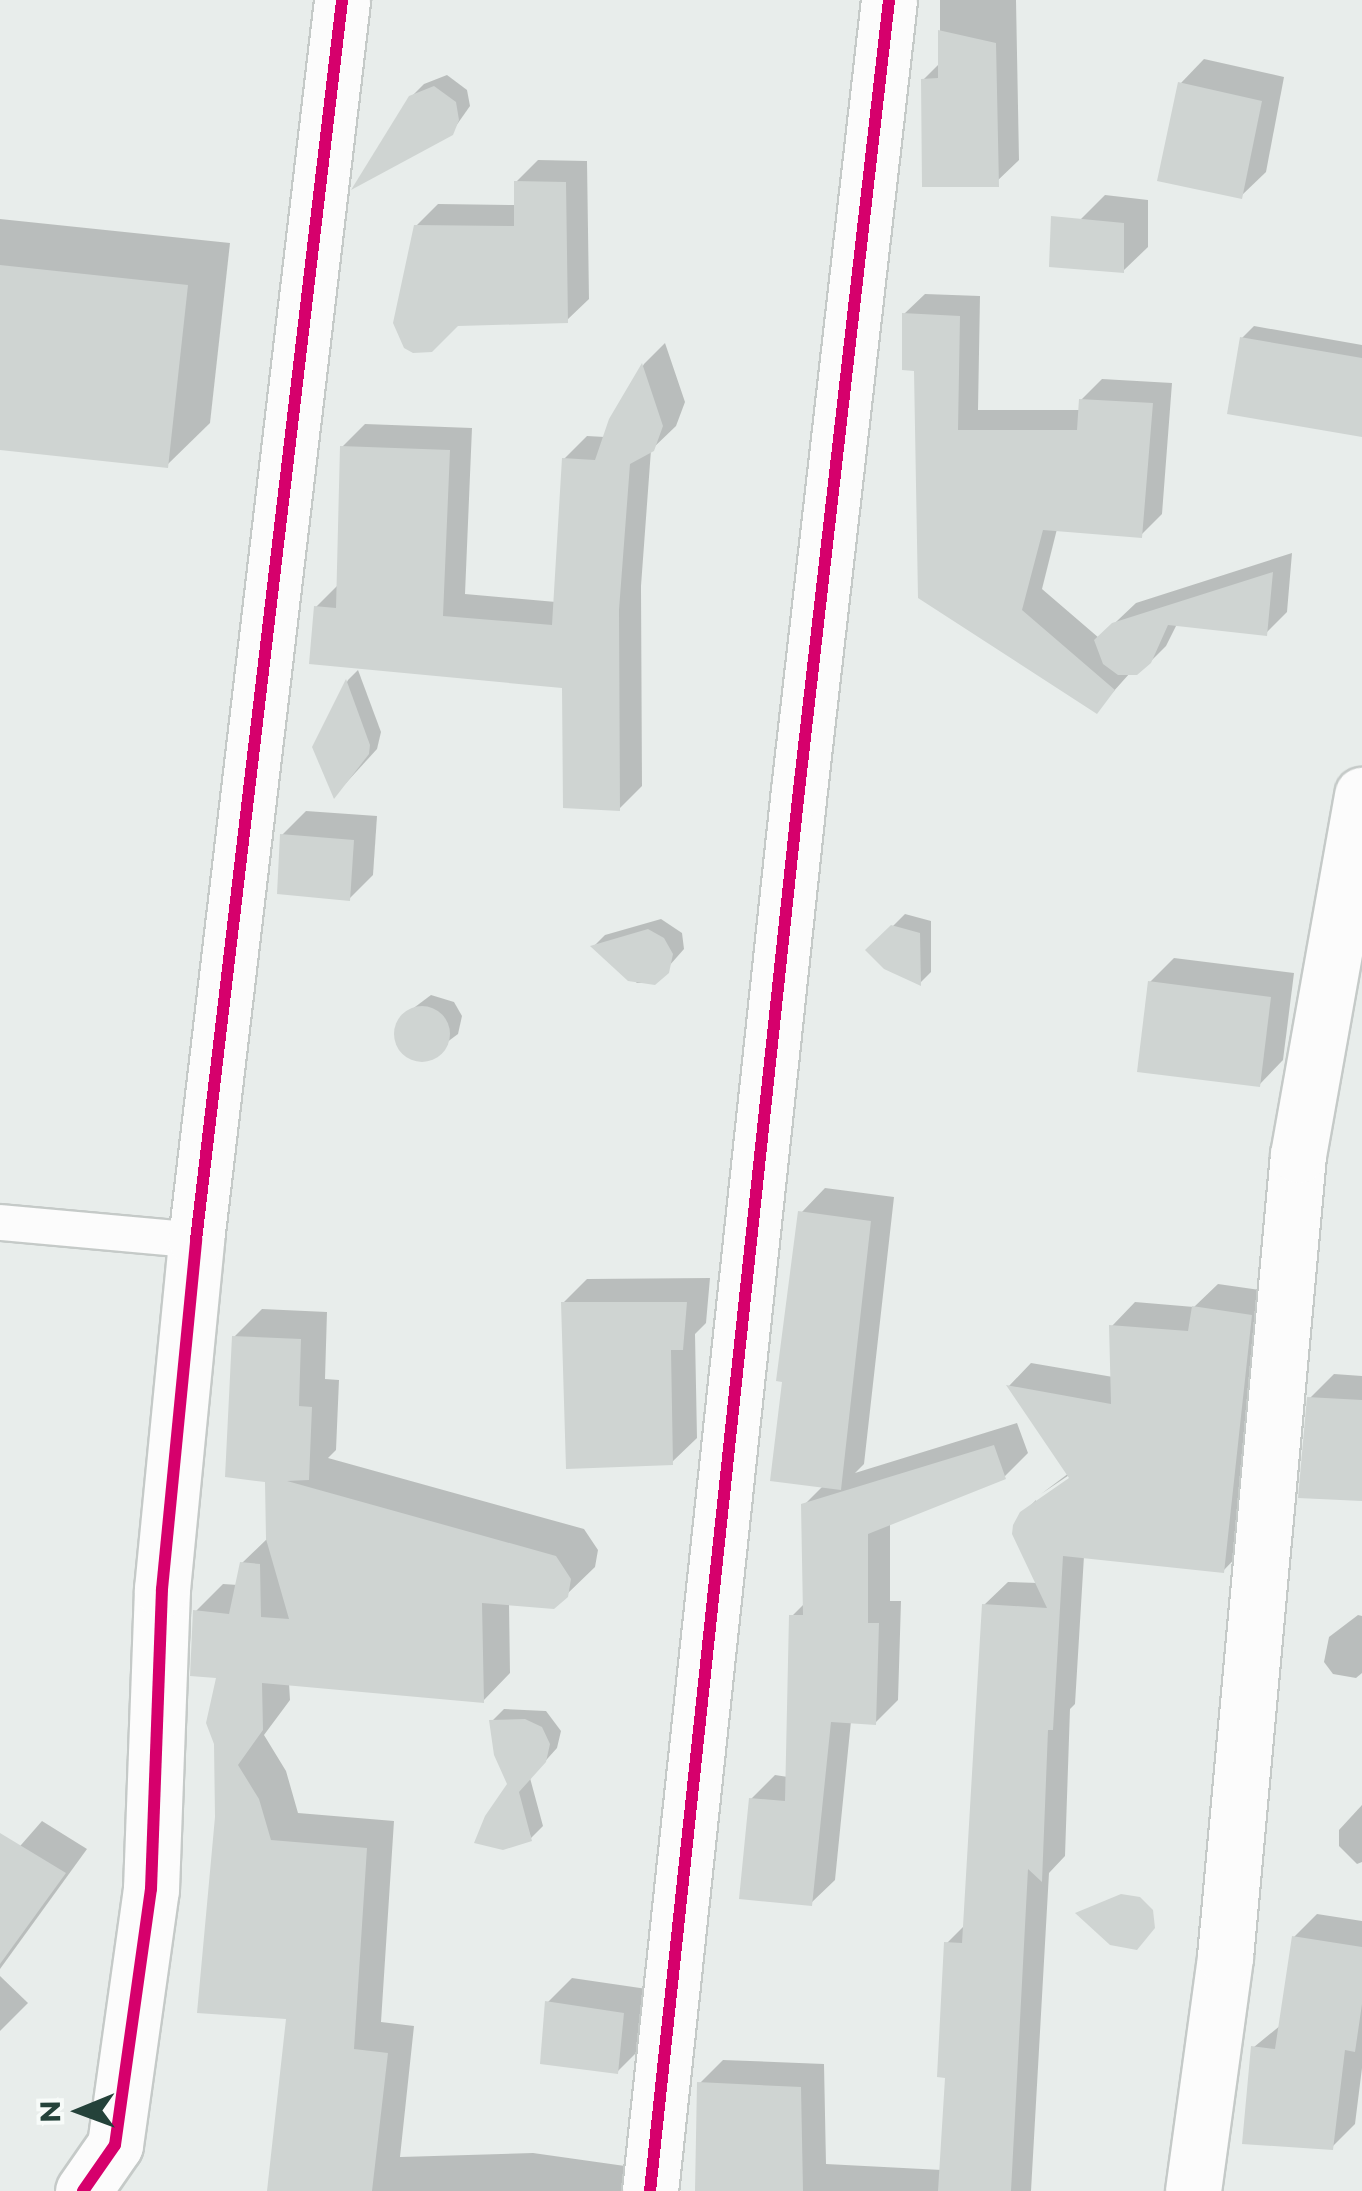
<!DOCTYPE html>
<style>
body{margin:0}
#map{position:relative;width:1362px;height:2191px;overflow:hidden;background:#e8edeb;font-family:Montserrat,sans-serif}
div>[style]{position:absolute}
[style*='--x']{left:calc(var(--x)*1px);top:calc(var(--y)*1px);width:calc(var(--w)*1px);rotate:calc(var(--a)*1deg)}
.shadow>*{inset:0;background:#0003}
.building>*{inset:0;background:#cfd4d2}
.round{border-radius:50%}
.roads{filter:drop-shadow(2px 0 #c5cac8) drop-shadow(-2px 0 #c5cac8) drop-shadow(0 2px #c5cac8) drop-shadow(0 -2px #c5cac8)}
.lane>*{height:35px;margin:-17.5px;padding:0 17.5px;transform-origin:17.5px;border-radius:17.5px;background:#fcfcfc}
.street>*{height:55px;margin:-27.5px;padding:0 27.5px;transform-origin:27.5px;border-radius:27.5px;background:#fcfcfc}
.cycleway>*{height:12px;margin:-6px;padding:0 6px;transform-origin:6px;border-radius:6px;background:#d6006c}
span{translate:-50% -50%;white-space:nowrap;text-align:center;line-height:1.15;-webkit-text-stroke:10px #f7fbf9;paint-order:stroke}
.north{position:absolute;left:30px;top:2061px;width:100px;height:100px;-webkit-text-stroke:8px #f7fbf9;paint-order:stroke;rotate:269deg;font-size:28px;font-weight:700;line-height:40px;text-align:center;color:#24423a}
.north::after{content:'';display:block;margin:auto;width:35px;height:45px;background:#24423a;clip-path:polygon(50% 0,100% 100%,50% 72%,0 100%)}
</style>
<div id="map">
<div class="shadow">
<div style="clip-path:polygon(940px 0,1016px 0,1019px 160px,994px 184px,923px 80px,940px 63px)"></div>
<div style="clip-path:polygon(1204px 59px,1284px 77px,1266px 172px,1241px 196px,1180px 84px)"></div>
<div style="clip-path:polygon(447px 75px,467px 90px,470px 106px,451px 133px,411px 97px,424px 84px)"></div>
<div style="clip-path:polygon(538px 160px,587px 161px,589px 299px,567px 320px,416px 226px,438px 204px,517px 205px,516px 182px)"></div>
<div style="clip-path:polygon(1105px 195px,1148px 200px,1148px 247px,1123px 271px,1081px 219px)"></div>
<div style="clip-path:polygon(0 219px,230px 243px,210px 423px,167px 465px,0 448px)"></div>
<div style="clip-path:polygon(925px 294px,980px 296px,978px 410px,1081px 410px,1081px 400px,1102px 379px,1172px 383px,1162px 514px,1141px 535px,1057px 529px,1042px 589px,1099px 638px,1136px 603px,1292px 553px,1287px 612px,1266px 633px,1177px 624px,1166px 646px,1144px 668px,1130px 673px,1096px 711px,920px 597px,916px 369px,904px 314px)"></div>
<div style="clip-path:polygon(1254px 326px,1362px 345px,1362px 434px,1242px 338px)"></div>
<div style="clip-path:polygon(665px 343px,685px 402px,676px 426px,651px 450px,641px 586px,642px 786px,619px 809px,565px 686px,316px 607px,339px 584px,342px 447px,365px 424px,472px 428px,465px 594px,556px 602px,564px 459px,587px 436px,605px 437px,644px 364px)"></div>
<div style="clip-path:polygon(358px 670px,381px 732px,377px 749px,346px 783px,315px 747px,348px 680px)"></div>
<div style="clip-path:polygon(306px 811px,377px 816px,373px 875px,349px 899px,282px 835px)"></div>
<div style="clip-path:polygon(905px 914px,931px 921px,931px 972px,920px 983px,869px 950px)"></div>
<div style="clip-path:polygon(661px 919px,682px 933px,684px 949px,654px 983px,637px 983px,594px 946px,605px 935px)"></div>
<div style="clip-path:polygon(1174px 958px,1294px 973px,1283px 1060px,1259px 1085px,1150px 982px)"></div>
<div style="clip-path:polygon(431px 995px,454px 1002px,462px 1016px,458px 1034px,423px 1060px,407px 1055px,396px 1032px,403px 1016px)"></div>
<div style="clip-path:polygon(825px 1188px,894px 1197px,864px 1464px,855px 1473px,1017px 1423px,1028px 1453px,1004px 1477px,890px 1522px,890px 1601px,901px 1601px,898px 1700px,875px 1723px,851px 1721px,835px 1880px,811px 1903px,751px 1799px,775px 1775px,788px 1777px,792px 1616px,806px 1602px,804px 1505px,823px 1486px,801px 1213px)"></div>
<div style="clip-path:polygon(710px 1278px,706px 1323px,695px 1334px,697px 1438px,672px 1462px,563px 1303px,587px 1279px)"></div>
<div style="clip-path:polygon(1218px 1284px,1274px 1292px,1246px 1547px,1223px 1571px,1084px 1556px,1075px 1704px,1070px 1709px,1065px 1856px,1049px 1873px,1031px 2191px,715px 2191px,700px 2083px,723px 2060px,824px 2064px,826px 2164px,942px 2170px,948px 2076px,947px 1943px,966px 1924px,984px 1605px,1008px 1582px,1038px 1583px,1022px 1514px,1036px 1500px,1036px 1504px,1081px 1473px,1078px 1469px,1041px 1494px,1069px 1473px,1009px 1386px,1031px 1363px,1113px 1377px,1112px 1326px,1135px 1302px,1194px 1307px)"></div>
<div style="clip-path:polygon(262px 1309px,327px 1312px,325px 1379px,339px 1380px,336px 1450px,328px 1458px,584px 1529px,598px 1550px,595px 1567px,566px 1595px,509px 1603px,510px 1673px,483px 1701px,289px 1683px,290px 1700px,264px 1735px,286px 1771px,298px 1813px,394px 1821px,381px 2022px,414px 2026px,400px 2157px,533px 2153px,632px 2167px,628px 2191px,269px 2191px,289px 2017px,218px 1817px,219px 1676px,196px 1611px,223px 1584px,238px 1585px,242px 1563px,268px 1538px,268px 1480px,234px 1337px)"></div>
<div style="clip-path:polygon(1334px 1374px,1362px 1376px,1362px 1499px,1310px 1398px)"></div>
<div style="clip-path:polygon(1358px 1615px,1362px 1616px,1362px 1673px,1356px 1678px,1333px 1674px,1324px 1662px,1329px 1637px)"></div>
<div style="clip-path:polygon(504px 1709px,546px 1711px,561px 1731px,557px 1748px,530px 1778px,543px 1826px,531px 1838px,492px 1721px)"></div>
<div style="clip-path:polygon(1362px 1805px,1362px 1862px,1357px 1864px,1339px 1846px,1339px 1830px)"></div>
<div style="clip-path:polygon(42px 1821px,87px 1849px,0 1969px,0 1869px)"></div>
<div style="clip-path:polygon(1317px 1914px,1362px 1921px,1362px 2068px,1355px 2124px,1332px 2147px,1254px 2047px,1281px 2025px,1294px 1937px)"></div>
<div style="clip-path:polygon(0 1976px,28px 2003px,0 2031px)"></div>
<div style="clip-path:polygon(572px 1978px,647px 1989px,642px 2047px,618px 2071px,548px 2002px)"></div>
</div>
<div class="building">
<div style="clip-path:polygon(938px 30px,996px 43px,999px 187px,922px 187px,921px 79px,938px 78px)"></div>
<div style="clip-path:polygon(1178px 82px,1262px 101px,1242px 199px,1157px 181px)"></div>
<div style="clip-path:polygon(434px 86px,456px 102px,459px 120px,453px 135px,351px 190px,409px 96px)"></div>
<div style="clip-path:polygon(514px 181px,566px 182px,568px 323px,458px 326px,432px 352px,413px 353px,404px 348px,393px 323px,414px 225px,514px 226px)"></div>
<div style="clip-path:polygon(1051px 216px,1124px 223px,1124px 273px,1049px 267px)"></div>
<div style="clip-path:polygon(0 265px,188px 285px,168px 468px,0 450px)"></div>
<div style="clip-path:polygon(902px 313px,960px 316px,958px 430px,1077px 430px,1079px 399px,1153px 403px,1142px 538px,1043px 530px,1022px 610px,1115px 690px,1097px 714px,918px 598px,914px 371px,902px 370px)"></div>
<div style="clip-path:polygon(1240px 337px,1362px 358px,1362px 437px,1227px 414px)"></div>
<div style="clip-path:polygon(642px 363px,663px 426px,654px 451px,630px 464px,619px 610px,620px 811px,563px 808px,562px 688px,309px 664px,314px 606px,336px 608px,340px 446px,450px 450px,443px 616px,552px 625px,562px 458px,595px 460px,609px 419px)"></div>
<div style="clip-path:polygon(1273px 572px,1267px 636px,1168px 625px,1151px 663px,1137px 675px,1118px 675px,1103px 664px,1094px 640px,1112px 623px)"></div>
<div style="clip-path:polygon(346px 679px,370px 745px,369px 754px,334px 799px,312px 747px)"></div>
<div style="clip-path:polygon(280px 834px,354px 840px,350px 901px,277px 894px)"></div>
<div style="clip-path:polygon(891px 925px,920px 933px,921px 986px,884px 969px,865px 950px)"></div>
<div style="clip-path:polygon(648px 929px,664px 938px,673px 954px,669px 973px,655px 985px,628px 981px,590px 946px)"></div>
<div style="clip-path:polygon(1148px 981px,1271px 997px,1260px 1087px,1137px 1072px)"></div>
<div class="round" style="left:394px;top:1006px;width:56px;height:56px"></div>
<div style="clip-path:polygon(798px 1211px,871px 1221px,841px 1490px,770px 1481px,782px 1382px,776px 1381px)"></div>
<div style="clip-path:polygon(561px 1302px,687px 1302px,683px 1350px,671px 1350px,673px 1465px,566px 1469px)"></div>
<div style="clip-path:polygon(1192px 1306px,1252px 1315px,1224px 1573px,1063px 1556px,1053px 1730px,1048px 1730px,1042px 1882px,1028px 1869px,1011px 2191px,938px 2191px,945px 2078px,937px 2077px,944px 1942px,962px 1943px,982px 1604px,1047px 1608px,1012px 1534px,1013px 1525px,1020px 1512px,1069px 1478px,1006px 1385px,1111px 1404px,1109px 1325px,1188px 1331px)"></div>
<div style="clip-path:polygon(232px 1336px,301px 1339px,299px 1406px,312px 1407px,309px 1480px,287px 1481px,556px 1556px,571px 1579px,568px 1597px,554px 1609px,482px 1603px,484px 1703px,262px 1683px,263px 1730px,238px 1765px,259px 1799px,271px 1840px,367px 1848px,354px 2049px,388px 2053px,372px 2191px,267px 2191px,286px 2019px,197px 2013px,215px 1817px,214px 1744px,206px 1723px,216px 1678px,190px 1676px,193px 1610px,229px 1614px,240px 1562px,260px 1564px,261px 1617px,289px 1619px,266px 1539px,265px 1482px,225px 1477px)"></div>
<div style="clip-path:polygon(1307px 1397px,1362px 1400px,1362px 1501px,1298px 1498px)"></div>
<div style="clip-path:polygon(994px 1445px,1006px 1479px,868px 1534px,868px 1623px,879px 1623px,876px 1725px,831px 1722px,812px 1906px,739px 1899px,749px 1798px,785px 1801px,789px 1615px,803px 1615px,801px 1504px)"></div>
<div style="clip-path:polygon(525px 1719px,542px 1727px,550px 1744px,546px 1762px,519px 1792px,532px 1841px,503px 1850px,474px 1843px,485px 1816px,507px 1784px,494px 1755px,489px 1720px)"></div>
<div style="clip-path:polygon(0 1833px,66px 1873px,0 1964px)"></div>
<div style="clip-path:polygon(1121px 1894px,1140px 1897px,1153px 1910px,1155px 1928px,1137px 1950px,1110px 1945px,1075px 1913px)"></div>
<div style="clip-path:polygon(1292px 1936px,1362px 1947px,1362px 2004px,1355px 2052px,1345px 2050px,1333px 2150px,1242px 2144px,1251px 2046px,1275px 2049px)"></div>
<div style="clip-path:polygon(545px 2001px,624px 2013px,618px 2074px,540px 2064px)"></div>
<div style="clip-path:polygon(697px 2082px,801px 2087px,803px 2191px,695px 2191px)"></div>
</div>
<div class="roads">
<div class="lane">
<div style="--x:0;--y:1222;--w:197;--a:5.2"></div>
</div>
<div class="street">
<div style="--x:83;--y:2191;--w:56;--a:-55.2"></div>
<div style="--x:115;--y:2145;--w:259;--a:-82"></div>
<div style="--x:151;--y:1889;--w:300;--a:-87.9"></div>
<div style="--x:162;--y:1589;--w:351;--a:-84.4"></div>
<div style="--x:196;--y:1240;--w:1249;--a:-83.28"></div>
<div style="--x:650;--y:2191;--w:1409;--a:-83.93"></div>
<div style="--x:799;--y:790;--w:795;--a:-83.5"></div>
<div style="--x:1193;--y:2191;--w:236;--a:-82.2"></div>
<div style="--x:1225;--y:1957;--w:805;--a:-84.8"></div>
<div style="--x:1298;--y:1155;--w:366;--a:-79.9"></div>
</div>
</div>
<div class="cycleway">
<div style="--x:83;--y:2191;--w:56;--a:-55.2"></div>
<div style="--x:115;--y:2145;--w:259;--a:-82"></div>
<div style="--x:151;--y:1889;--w:300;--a:-87.9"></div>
<div style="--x:162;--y:1589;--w:351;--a:-84.4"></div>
<div style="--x:196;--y:1240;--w:1249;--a:-83.28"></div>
<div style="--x:650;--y:2191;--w:1409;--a:-83.93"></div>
<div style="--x:799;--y:790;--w:795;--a:-83.5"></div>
</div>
<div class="north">N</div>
</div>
